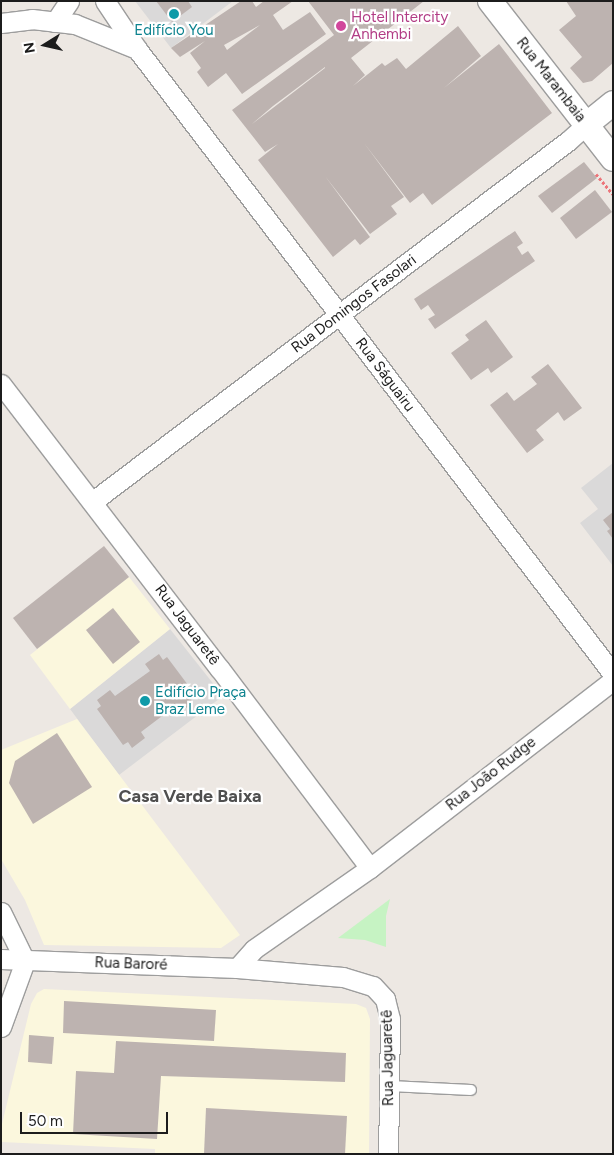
<!DOCTYPE html>
<meta charset="utf-8">
<style>
body{margin:0}
#map{position:relative;width:614px;height:1155px;overflow:hidden;background:#ede8e3;font-family:Figtree,sans-serif}
div>[style]{position:absolute}
[style*='--x']{left:calc(var(--x)*1px);top:calc(var(--y)*1px);width:calc(var(--w)*1px);rotate:calc(var(--a)*1deg)}
.residential>*{inset:0;background:#dad9d9}
.education>*{inset:0;background:#fbf7dd}
.park>*{inset:0;background:#c6f3c3}
.building>*{inset:0;background:#bdb3b0}
.path>*{height:3px;margin-top:-1.5px;transform-origin:0;background:repeating-linear-gradient(90deg,#ec757a 0 2.5px,transparent 0 5px)}
.roads{filter:drop-shadow(1px 0 #9d9d9d) drop-shadow(-1px 0 #9d9d9d) drop-shadow(0 1px #9d9d9d) drop-shadow(0 -1px #9d9d9d)}
.service>*{height:10px;margin:-5px;padding:0 5px;transform-origin:5px;border-radius:5px;background:#fff}
.minor>*{height:19px;margin:-9.5px;padding:0 9.5px;transform-origin:9.5px;border-radius:9.5px;background:#fff}
.tertiary>*{height:24px;margin:-12px;padding:0 12px;transform-origin:12px;border-radius:12px;background:#fff}
.dots>*{width:14px;height:14px;translate:-50% -50%;box-sizing:border-box;border:2px solid #fff;border-radius:50%}
span{translate:-50% -50%;white-space:nowrap;text-align:center;line-height:1.15;-webkit-text-stroke:4.5px #fff;paint-order:stroke}
.hotel-label{font-size:15px;color:#b23c85}
.left{translate:0 -50%;text-align:left}
.culture-label{font-size:15px;color:#0d838f}
.street-label{font-size:15px;color:#1c1c1c}
.quarter-label{font-size:18px;color:#4f4f4f;font-weight:700}
.frame{position:absolute;inset:0;border:2px solid #1c1c1c;pointer-events:none}
.north{position:absolute;left:20px;top:20px;width:50px;height:50px;-webkit-text-stroke:4px #fff;paint-order:stroke;rotate:260deg;font-size:14px;font-weight:700;line-height:20px;text-align:center;color:#1c1c1c}
.north::after{content:'';display:block;margin:auto;width:18px;height:22px;background:#1c1c1c;clip-path:polygon(50% 0,100% 100%,50% 72%,0 100%)}
.scale{position:absolute;left:20px;top:1112px;width:148px;height:22px;box-sizing:border-box;border:2px solid #1c1c1c;border-top:0;padding-left:6px;font-size:15px;line-height:18px;white-space:nowrap;color:#1c1c1c;-webkit-text-stroke:4px #fff;paint-order:stroke}
</style>
<div id="map">
<div class="residential">
<div style="clip-path:polygon(135px 1px,233px 1px,171px 48px)"></div>
<div style="clip-path:polygon(613px 463px,613px 566px,580px 523px,598px 509px,581px 488px)"></div>
<div style="clip-path:polygon(170px 629px,223px 696px,119px 775px,70px 709px)"></div>
</div>
<div class="education">
<div style="clip-path:polygon(129px 577px,170px 629px,70px 709px,30px 655px)"></div>
<div style="clip-path:polygon(77px 719px,240px 935px,221px 948px,44px 945px,25px 900px,1px 859px,1px 750px)"></div>
<div style="clip-path:polygon(44px 989px,356px 1004px,366px 1008px,370px 1019px,369px 1154px,155px 1154px,155px 1149px,1px 1142px,1px 1128px,31px 1004px,37px 993px)"></div>
</div>
<div class="park">
<div style="clip-path:polygon(390px 899px,386px 916px,386px 947px,365px 940px,338px 938px)"></div>
</div>
<div class="building">
<div style="clip-path:polygon(156px 1px,188px 1px,192px 7px,172px 22px)"></div>
<div style="clip-path:polygon(evenodd,241px 1px,252px 1px,256px 7px,264px 1px,293px 1px,273px 15px,283px 30px,310px 12px,326px 34px,242px 94px,226px 73px,208px 87px,197px 72px,201px 68px,190px 53px,205px 41px,180px 57px,171px 48px,241px 1px,260px 25px,227px 50px,224px 45px,260px 25px)"></div>
<div style="clip-path:polygon(evenodd,308px 1px,424px 1px,351px 58px,365px 75px,353px 86px,382px 63px,385px 66px,397px 58px,406px 69px,458px 26px,481px 56px,444px 88px,499px 44px,552px 113px,432px 205px,423px 193px,410px 203px,364px 143px,404px 197px,391px 206px,397px 214px,370px 234px,325px 176px,370px 237px,360px 245px,355px 239px,333px 257px,258px 160px,278px 144px,265px 152px,232px 110px,334px 35px,308px 1px,325px 67px,325px 68px,252px 124px,273px 106px,325px 67px)"></div>
<div style="clip-path:polygon(566px 1px,613px 1px,613px 63px,592px 81px,583px 83px,570px 68px,582px 57px,559px 30px,576px 16px)"></div>
<div style="clip-path:polygon(584px 162px,597px 178px,552px 213px,538px 196px)"></div>
<div style="clip-path:polygon(595px 190px,612px 212px,576px 239px,560px 218px)"></div>
<div style="clip-path:polygon(515px 231px,523px 243px,517px 247px,522px 255px,528px 251px,535px 261px,435px 329px,428px 319px,435px 315px,428px 305px,421px 310px,414px 299px)"></div>
<div style="clip-path:polygon(486px 320px,513px 357px,491px 373px,488px 368px,471px 380px,451px 353px,469px 340px,465px 335px)"></div>
<div style="clip-path:polygon(548px 364px,582px 408px,564px 421px,558px 412px,536px 430px,544px 440px,527px 453px,490px 405px,507px 392px,514px 401px,537px 384px,531px 377px)"></div>
<div style="clip-path:polygon(613px 512px,613px 539px,607px 531px,610px 529px,603px 520px)"></div>
<div style="clip-path:polygon(104px 546px,129px 577px,37px 649px,13px 618px)"></div>
<div style="clip-path:polygon(113px 608px,140px 642px,113px 664px,86px 630px)"></div>
<div style="clip-path:polygon(159px 654px,163px 660px,167px 657px,194px 693px,189px 697px,193px 703px,179px 713px,174px 707px,141px 732px,145px 738px,132px 748px,128px 742px,123px 745px,97px 709px,101px 706px,97px 700px,110px 690px,115px 696px,150px 671px,145px 664px)"></div>
<div style="clip-path:polygon(57px 733px,92px 787px,33px 824px,9px 783px,15px 761px)"></div>
<div style="clip-path:polygon(64px 1001px,216px 1010px,214px 1041px,63px 1033px)"></div>
<div style="clip-path:polygon(29px 1035px,54px 1037px,52px 1064px,28px 1062px)"></div>
<div style="clip-path:polygon(116px 1041px,346px 1053px,345px 1082px,161px 1076px,157px 1139px,73px 1134px,76px 1071px,114px 1073px)"></div>
<div style="clip-path:polygon(206px 1108px,347px 1116px,345px 1154px,204px 1154px)"></div>
</div>
<div class="path">
<div style="--x:596;--y:174;--w:26;--a:50"></div>
</div>
<div class="roads">
<div class="service">
<div style="--x:390;--y:1086;--w:81;--a:2.8"></div>
</div>
<div class="minor">
<div style="--x:105;--y:1;--w:58;--a:56.3"></div>
<div style="--x:137;--y:49;--w:786;--a:52.71"></div>
<div style="--x:55;--y:22;--w:25;--a:-56"></div>
<div style="--x:1;--y:23;--w:31;--a:-7"></div>
<div style="--x:32;--y:19;--w:43;--a:6.6"></div>
<div style="--x:75;--y:24;--w:67;--a:22"></div>
<div style="--x:1;--y:384;--w:359;--a:52.5"></div>
<div style="--x:220;--y:669;--w:249;--a:53"></div>
<div style="--x:92;--y:502;--w:597;--a:-37.18"></div>
<div style="--x:568;--y:141;--w:24;--a:-42"></div>
<div style="--x:1;--y:912;--w:55;--a:63.9"></div>
<div style="--x:1;--y:959;--w:236;--a:2.2"></div>
<div style="--x:237;--y:968;--w:106;--a:4.9"></div>
<div style="--x:343;--y:977;--w:31;--a:17"></div>
<div style="--x:373;--y:986;--w:18;--a:47"></div>
<div style="--x:385;--y:999;--w:21;--a:76"></div>
<div style="--x:390;--y:1019;--w:135;--a:90.8"></div>
<div style="--x:237;--y:968;--w:25;--a:-48"></div>
<div style="--x:254;--y:949;--w:141;--a:-34.9"></div>
<div style="--x:370;--y:868;--w:307;--a:-37.7"></div>
<div style="--x:1;--y:1027;--w:70;--a:-70"></div>
</div>
<div class="tertiary">
<div style="--x:490;--y:1;--w:200;--a:52.1"></div>
<div style="--x:586;--y:125;--w:35;--a:-39"></div>
</div>
</div>
<div class="dots">
<div style="left:174px;top:14px;background:#0f9aa8"></div>
<div style="left:341px;top:26px;background:#d1479c"></div>
<div style="left:145px;top:701px;background:#0f9aa8"></div>
</div>
<div class="hotel-label">
<span class="left" style="left:351px;top:26px">Hotel Intercity<br>Anhembi</span>
</div>
<div class="culture-label">
<span style="left:174px;top:31px">Edifício You</span>
<span class="left" style="left:155px;top:701px">Edifício Praça<br>Braz Leme</span>
</div>
<div class="street-label">
<span style="left:551px;top:80px;rotate:52deg">Rua Marambaia</span>
<span style="left:354px;top:304px;rotate:-37deg">Rua Domingos Fasolari</span>
<span style="left:385px;top:375px;rotate:53deg">Rua Ságuairu</span>
<span style="left:187px;top:625px;rotate:53deg">Rua Jaguaretê</span>
<span style="left:491px;top:774px;rotate:-38deg">Rua João Rudge</span>
<span style="left:131px;top:964px;rotate:2deg">Rua Baroré</span>
<span style="left:388px;top:1058px;rotate:-91deg">Rua Jaguaretê</span>
</div>
<div class="quarter-label">
<span style="left:190px;top:796px">Casa Verde Baixa</span>
</div>
<div class="frame"></div>
<div class="north">N</div>
<div class="scale">50 m</div>
</div>
